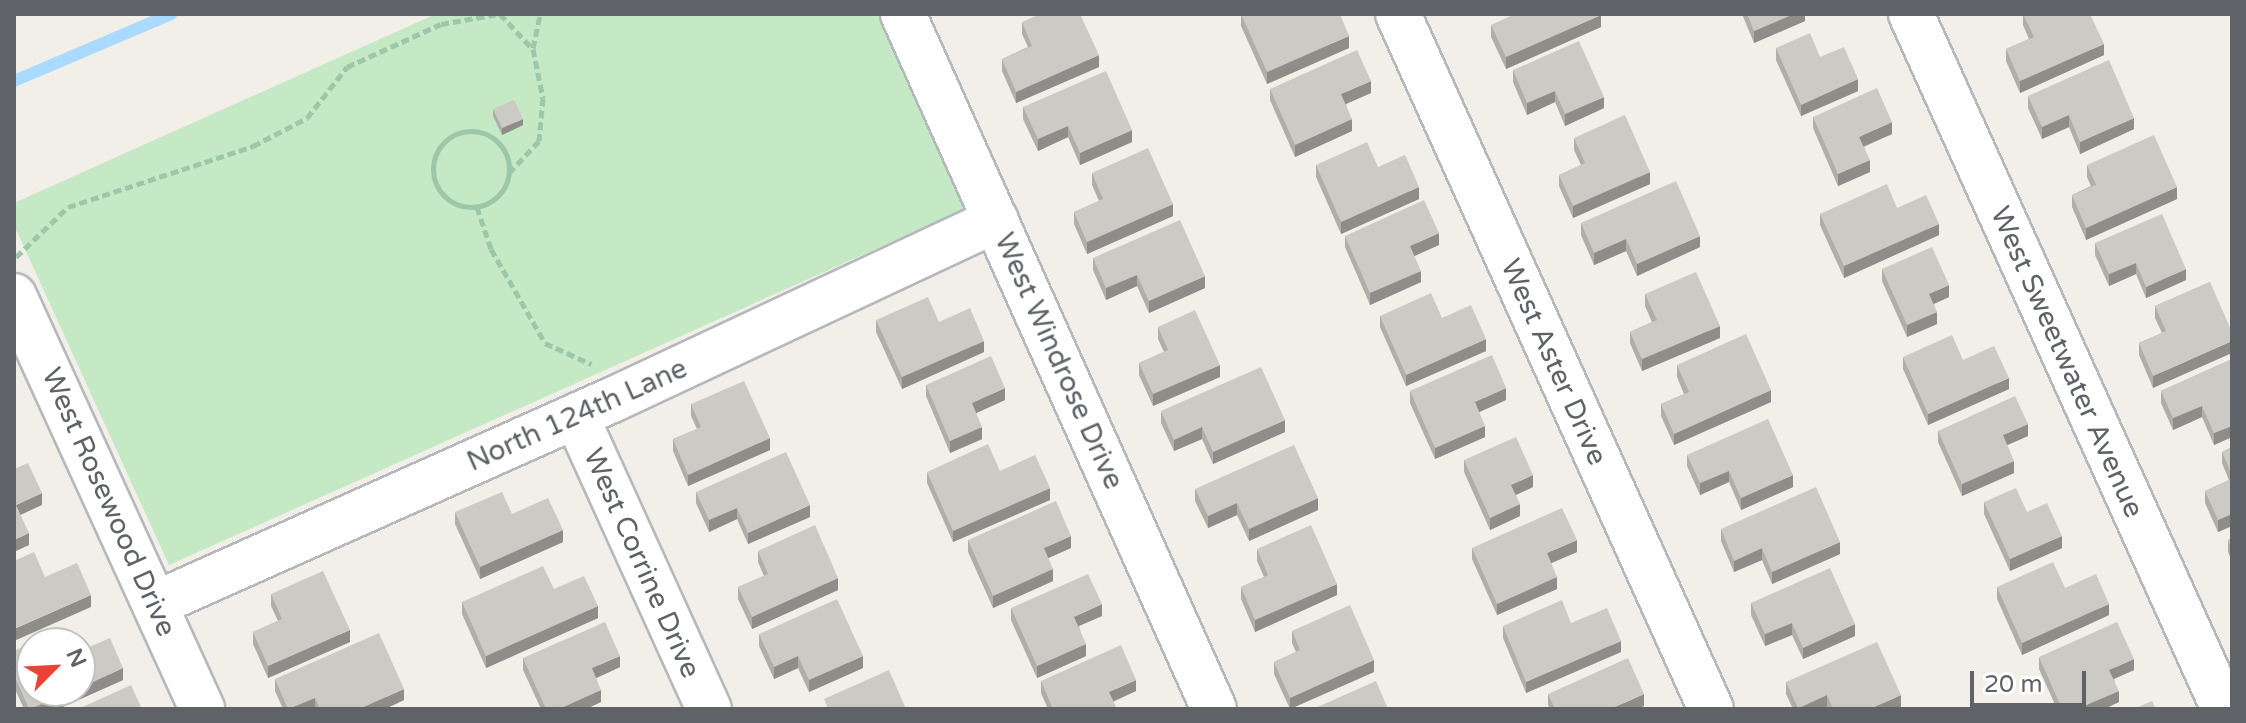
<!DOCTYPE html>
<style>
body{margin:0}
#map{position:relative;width:2246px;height:723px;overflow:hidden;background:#f1efe8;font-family:"Varela Round",sans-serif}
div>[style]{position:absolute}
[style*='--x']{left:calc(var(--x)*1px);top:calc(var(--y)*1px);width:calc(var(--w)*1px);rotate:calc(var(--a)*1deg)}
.green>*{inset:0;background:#c5e8c5}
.stream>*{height:12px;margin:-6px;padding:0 6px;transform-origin:6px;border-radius:6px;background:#aadaff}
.path>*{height:5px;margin-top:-2.5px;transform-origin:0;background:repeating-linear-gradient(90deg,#9cc7a9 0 8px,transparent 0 12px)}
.path>.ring{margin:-2.5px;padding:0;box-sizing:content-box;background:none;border:5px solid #9cc7a9;border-radius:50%}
.roads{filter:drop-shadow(2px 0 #b5b8bc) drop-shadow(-2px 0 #b5b8bc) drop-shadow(0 2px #b5b8bc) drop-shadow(0 -2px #b5b8bc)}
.street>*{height:44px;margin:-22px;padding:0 22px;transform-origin:22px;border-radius:22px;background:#fff}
.wall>*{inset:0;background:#afaea9}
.shaded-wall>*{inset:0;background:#8f8d8a}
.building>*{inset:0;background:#cccac5}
span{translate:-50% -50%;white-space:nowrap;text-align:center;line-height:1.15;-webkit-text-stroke:8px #fff;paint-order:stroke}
.street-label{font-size:28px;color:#5f6368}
.frame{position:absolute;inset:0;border:16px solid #5f6368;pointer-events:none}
.north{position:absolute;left:16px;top:627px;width:80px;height:80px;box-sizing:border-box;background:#fff;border:2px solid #bfc1c3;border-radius:50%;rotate:66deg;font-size:22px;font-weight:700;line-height:32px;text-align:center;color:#5f6368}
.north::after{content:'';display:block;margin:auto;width:28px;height:36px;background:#ea4335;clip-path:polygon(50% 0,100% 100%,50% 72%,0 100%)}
.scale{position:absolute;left:1970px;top:671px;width:116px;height:36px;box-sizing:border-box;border:4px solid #5f6368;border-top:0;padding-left:10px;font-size:24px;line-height:28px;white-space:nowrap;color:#5f6368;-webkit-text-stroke:6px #fff;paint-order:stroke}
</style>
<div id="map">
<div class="green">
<div style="clip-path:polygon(436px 14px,877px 14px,965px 209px,169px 565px,14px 225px,14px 203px)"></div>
</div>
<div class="stream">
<div style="--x:14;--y:81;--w:171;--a:-23.1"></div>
</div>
<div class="path">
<div style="--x:500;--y:14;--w:48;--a:46.7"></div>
<div style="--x:533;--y:49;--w:50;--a:78.5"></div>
<div style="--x:543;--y:98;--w:43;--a:95.3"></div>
<div style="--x:539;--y:141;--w:45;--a:133.2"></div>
<div style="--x:533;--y:48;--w:35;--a:-78"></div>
<div class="ring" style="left:433px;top:131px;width:71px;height:71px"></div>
<div style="--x:477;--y:207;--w:44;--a:71.6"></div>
<div style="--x:491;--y:249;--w:108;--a:60.1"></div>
<div style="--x:545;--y:343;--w:51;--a:24.5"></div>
<div style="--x:16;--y:257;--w:72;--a:-43.9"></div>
<div style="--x:68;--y:207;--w:195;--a:-18.2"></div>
<div style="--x:253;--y:146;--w:61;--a:-27.4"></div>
<div style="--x:307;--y:118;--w:65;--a:-51.9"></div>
<div style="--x:347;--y:67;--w:103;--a:-24.6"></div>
<div style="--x:441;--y:24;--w:58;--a:-10"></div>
</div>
<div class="roads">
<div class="street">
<div style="--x:903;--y:14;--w:761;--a:65.89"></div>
<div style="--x:1398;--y:14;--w:762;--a:65.76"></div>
<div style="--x:1911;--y:14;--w:762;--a:65.76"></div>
<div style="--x:14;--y:296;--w:454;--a:65.5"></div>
<div style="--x:576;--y:416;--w:322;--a:65.6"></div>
<div style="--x:155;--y:604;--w:500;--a:-24.06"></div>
<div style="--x:612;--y:400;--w:424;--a:-25.1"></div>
</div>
</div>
<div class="wall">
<div style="clip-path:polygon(1241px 14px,1349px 48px,1267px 84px,1241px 26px)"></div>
<div style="clip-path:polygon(1742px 14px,1805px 14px,1805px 21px,1754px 43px)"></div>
<div style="clip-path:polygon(2023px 14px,2104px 55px,2020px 93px,2006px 61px,2006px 49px,2029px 39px,2023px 25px)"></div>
<div style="clip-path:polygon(1022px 22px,1099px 67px,1016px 103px,1002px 71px,1002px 59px,1028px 47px,1022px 34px)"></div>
<div style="clip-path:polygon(1491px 25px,1601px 27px,1506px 69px,1491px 37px)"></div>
<div style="clip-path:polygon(1776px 48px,1820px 57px,1858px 91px,1801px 116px,1776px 60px)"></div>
<div style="clip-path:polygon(1513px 70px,1604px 108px,1565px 126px,1555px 102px,1527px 115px,1513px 82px)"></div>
<div style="clip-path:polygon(1270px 89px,1371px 93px,1346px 104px,1352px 131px,1295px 157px,1270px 100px)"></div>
<div style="clip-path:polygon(2028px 96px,2134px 129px,2080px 154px,2069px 127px,2042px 139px,2028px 108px)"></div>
<div style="clip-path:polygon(1023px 107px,1132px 142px,1080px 165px,1068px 137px,1038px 151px,1023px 119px)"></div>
<div style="clip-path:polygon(493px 109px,523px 125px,502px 135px,493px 116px)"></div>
<div style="clip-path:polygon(1813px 117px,1892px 134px,1864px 147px,1870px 172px,1838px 186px,1813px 128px)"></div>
<div style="clip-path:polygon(1574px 138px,1650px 184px,1573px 218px,1559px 186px,1559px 175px,1581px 165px,1574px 150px)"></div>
<div style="clip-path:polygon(1316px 165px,1378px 167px,1419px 199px,1341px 234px,1316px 177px)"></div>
<div style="clip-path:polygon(2087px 165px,2177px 199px,2086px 240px,2072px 207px,2072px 195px,2091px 186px,2087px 177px)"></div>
<div style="clip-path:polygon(1092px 173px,1173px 216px,1087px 254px,1074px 224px,1074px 212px,1099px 201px,1092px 185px)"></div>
<div style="clip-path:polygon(1897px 208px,1939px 235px,1844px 278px,1820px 225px,1820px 214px)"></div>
<div style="clip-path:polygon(1581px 223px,1700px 247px,1637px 276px,1626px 251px,1594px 265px,1581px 235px)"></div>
<div style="clip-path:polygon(1345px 236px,1439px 245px,1414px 256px,1421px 282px,1370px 305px,1345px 247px)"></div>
<div style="clip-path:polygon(2095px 243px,2186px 280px,2146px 298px,2136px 274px,2109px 286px,2095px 255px)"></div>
<div style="clip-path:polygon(1093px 258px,1205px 288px,1149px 313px,1137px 286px,1106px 300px,1093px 270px)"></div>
<div style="clip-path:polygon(1882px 269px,1949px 297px,1934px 304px,1937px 324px,1907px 337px,1882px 281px)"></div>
<div style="clip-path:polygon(2210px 282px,2153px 388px,2139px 355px,2139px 343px,2162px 333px,2155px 318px,2155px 306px)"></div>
<div style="clip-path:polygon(1645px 294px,1720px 338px,1642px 371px,1630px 343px,1630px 332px,1652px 322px,1645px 306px)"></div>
<div style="clip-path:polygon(1380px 316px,1486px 351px,1406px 386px,1380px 327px)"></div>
<div style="clip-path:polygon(876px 320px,939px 322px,984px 352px,902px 389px,876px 332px)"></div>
<div style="clip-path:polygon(1158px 327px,1220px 377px,1153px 406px,1139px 375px,1139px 363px,1164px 352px,1158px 339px)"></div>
<div style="clip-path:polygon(1903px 357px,1963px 360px,2009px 389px,1928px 425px,1903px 369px)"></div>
<div style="clip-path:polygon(2232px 359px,2232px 437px,2214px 445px,2202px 417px,2173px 430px,2161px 403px,2161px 391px)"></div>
<div style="clip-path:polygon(1677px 365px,1771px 402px,1674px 445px,1661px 416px,1661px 404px,1684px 394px,1677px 377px)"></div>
<div style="clip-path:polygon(926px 385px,1005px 400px,976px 413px,982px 439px,950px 453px,926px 396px)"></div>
<div style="clip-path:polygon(1410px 391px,1506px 400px,1479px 412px,1485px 437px,1435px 459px,1410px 403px)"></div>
<div style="clip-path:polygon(691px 404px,770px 450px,688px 486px,673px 451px,673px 439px,697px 429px,691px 416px)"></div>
<div style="clip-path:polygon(1161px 411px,1285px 432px,1213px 464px,1202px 439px,1174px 451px,1161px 423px)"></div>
<div style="clip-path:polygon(1938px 431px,2028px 436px,2007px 445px,2014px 473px,1962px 496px,1938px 442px)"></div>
<div style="clip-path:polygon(2232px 447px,2232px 526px,2218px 532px,2205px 503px,2205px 491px,2229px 480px,2222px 463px,2222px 452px)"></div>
<div style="clip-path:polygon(1687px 455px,1793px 487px,1741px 510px,1729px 482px,1700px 495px,1687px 466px)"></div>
<div style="clip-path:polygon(1464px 460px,1533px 487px,1516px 495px,1520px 516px,1490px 530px,1464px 472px)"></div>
<div style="clip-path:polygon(927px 472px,1050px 500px,953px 542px,927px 483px)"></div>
<div style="clip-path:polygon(1195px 489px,1318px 510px,1249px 541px,1237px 515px,1208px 528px,1195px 501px)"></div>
<div style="clip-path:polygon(696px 492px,810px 517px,748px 544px,737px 519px,709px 532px,696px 503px)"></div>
<div style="clip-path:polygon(1984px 502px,2027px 512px,2062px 548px,2010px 571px,1984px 514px)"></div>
<div style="clip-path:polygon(455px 512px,512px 514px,563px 542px,480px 579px,455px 524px)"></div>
<div style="clip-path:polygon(1721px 529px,1840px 554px,1772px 584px,1762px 560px,1734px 572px,1721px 541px)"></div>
<div style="clip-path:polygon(2232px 538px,2232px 562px,2228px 552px,2228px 540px)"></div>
<div style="clip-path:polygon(968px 540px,1071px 548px,1048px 558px,1053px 581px,993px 608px,968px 552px)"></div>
<div style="clip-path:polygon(1472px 548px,1577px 552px,1551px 563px,1557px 589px,1497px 615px,1472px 559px)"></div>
<div style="clip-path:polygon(1257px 549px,1337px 595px,1255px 632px,1241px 599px,1241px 587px,1264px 577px,1257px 561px)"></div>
<div style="clip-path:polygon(758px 551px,838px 590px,752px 629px,738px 599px,738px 587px,764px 576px,758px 562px)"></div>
<div style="clip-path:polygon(1997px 587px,2065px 588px,2109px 615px,2022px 655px,1997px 599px)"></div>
<div style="clip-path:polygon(554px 589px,598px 618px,486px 668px,462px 614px,462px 602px)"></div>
<div style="clip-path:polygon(271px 594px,350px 642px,268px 678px,253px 644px,253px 632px,278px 621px,271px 606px)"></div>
<div style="clip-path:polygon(1751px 603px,1855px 636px,1803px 659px,1792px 635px,1765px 646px,1751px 615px)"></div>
<div style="clip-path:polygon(1011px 608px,1102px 616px,1079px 626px,1086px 656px,1037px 678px,1011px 620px)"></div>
<div style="clip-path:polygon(1571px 623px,1621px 652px,1526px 693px,1503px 638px,1503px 626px)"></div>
<div style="clip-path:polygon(1292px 631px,1374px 672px,1290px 709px,1274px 674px,1274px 662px,1296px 652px,1292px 643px)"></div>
<div style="clip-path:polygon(759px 634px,863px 668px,809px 692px,798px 668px,774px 679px,759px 646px)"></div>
<div style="clip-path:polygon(32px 643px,123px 680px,58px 709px,24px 709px,14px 687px,14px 651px)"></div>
<div style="clip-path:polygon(2039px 657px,2134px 670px,2114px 679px,2119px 702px,2104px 709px,2057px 709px,2039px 669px)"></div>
<div style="clip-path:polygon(523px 658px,620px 667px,596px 678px,601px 702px,586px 709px,541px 709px,523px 670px)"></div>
<div style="clip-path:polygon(275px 679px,404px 700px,385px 709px,283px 709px,275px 691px)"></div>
<div style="clip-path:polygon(1041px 681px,1136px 691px,1113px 702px,1117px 709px,1048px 709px,1041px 693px)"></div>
<div style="clip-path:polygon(1786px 682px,1901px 707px,1896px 709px,1828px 709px,1827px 707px,1823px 709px,1793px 709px,1786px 694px)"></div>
<div style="clip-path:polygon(1548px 694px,1644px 706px,1636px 709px,1550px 709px,1548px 705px)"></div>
</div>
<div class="shaded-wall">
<div style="clip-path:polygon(1794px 14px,1805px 14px,1805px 21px,1754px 43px,1754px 31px)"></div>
<div style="clip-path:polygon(1601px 15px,1601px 27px,1506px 69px,1506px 57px)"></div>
<div style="clip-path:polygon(1349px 36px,1349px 48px,1267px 84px,1267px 72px)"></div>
<div style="clip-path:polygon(2104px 44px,2104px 55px,2020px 93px,2020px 81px)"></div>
<div style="clip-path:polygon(1099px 55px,1099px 67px,1016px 103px,1016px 92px)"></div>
<div style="clip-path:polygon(1858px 79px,1858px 91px,1801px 116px,1801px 105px)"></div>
<div style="clip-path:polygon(1371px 81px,1371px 93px,1341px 106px,1341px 94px)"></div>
<div style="clip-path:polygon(1555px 91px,1555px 102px,1527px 115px,1527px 103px)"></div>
<div style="clip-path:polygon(1604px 97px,1604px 108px,1565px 126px,1565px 114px)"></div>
<div style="clip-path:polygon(2069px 115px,2069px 127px,2042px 139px,2042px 127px)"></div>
<div style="clip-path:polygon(2134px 118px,2134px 129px,2080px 154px,2080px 142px)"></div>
<div style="clip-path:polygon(523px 119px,523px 125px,502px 135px,502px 128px)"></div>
<div style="clip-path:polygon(1352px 119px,1352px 131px,1295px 157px,1295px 145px)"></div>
<div style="clip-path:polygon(1892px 122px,1892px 134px,1859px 148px,1859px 137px)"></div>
<div style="clip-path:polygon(1068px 126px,1068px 137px,1038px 151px,1038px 139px)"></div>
<div style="clip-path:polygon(1132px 130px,1132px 142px,1080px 165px,1080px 153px)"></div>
<div style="clip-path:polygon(1870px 160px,1870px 172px,1838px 186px,1838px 174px)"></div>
<div style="clip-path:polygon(1650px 172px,1650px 184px,1573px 218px,1573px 206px)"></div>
<div style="clip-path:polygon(1419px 187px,1419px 199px,1341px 234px,1341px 222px)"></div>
<div style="clip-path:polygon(2177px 187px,2177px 199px,2086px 240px,2086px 228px)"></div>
<div style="clip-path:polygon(1173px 204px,1173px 216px,1087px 254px,1087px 242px)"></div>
<div style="clip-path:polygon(1939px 224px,1939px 235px,1844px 278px,1844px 266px)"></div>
<div style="clip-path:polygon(1439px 233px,1439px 245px,1410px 258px,1410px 246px)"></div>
<div style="clip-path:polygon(1700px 236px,1700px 247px,1637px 276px,1637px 264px)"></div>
<div style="clip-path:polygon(1626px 239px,1626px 251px,1594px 265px,1594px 253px)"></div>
<div style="clip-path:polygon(2136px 263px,2136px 274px,2109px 286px,2109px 274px)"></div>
<div style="clip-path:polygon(2186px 269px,2186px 280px,2146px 298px,2146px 287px)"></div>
<div style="clip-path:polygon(1421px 271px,1421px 282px,1370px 305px,1370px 293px)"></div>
<div style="clip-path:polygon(1137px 275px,1137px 286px,1106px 300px,1106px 288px)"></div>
<div style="clip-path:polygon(1205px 276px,1205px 288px,1149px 313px,1149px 301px)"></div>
<div style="clip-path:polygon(1949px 285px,1949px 297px,1929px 306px,1929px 294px)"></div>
<div style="clip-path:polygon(1937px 312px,1937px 324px,1907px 337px,1907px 325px)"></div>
<div style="clip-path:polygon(1720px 326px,1720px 338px,1642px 371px,1642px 359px)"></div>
<div style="clip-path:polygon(1486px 339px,1486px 351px,1406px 386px,1406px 375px)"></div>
<div style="clip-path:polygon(984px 341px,984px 352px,902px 389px,902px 377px)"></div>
<div style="clip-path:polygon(2232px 341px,2232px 353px,2153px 388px,2153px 376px)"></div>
<div style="clip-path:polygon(1220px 365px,1220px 377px,1153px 406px,1153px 394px)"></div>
<div style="clip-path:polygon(2009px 378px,2009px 389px,1928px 425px,1928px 414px)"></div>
<div style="clip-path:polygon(1005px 388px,1005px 400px,972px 415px,972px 403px)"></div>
<div style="clip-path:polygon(1506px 388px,1506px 400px,1475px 414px,1475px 402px)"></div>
<div style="clip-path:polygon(1771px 390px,1771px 402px,1674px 445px,1674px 434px)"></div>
<div style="clip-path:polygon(2202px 406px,2202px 417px,2173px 430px,2173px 418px)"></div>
<div style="clip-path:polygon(1285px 420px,1285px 432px,1213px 464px,1213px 452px)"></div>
<div style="clip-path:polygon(2028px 424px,2028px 436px,2003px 447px,2003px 435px)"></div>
<div style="clip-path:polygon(1485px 426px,1485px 437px,1435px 459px,1435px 448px)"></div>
<div style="clip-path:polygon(2232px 426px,2232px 437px,2214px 445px,2214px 433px)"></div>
<div style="clip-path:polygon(982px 427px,982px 439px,950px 453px,950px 441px)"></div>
<div style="clip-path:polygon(1202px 427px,1202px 439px,1174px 451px,1174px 440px)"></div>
<div style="clip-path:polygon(770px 438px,770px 450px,688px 486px,688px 475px)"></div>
<div style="clip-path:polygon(2014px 461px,2014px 473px,1962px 496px,1962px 484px)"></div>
<div style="clip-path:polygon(1729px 471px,1729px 482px,1700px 495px,1700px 483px)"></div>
<div style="clip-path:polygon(1533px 475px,1533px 487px,1511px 497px,1511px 485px)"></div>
<div style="clip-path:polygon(1793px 475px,1793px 487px,1741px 510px,1741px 498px)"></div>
<div style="clip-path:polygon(1050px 488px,1050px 500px,953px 542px,953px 531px)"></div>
<div style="clip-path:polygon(42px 493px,42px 505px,16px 517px,16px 505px)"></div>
<div style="clip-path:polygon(1318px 498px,1318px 510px,1249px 541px,1249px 529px)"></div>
<div style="clip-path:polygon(1237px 503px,1237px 515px,1208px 528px,1208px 516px)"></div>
<div style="clip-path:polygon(1520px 504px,1520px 516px,1490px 530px,1490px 518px)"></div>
<div style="clip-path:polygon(810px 505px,810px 517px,748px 544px,748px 533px)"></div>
<div style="clip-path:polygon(737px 508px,737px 519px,709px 532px,709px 520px)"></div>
<div style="clip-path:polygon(2232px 514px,2232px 526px,2218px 532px,2218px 520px)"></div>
<div style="clip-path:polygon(563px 530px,563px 542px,480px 579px,480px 567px)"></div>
<div style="clip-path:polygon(29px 533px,29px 545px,14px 552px,14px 540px)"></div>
<div style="clip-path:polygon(1071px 536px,1071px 548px,1044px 560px,1044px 548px)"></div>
<div style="clip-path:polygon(2062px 536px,2062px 548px,2010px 571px,2010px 559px)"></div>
<div style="clip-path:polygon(1577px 540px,1577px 552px,1547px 565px,1547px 553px)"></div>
<div style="clip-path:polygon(1840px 542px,1840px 554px,1772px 584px,1772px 572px)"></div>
<div style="clip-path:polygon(1762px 548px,1762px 560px,1734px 572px,1734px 561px)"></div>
<div style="clip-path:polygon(1053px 569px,1053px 581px,993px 608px,993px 596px)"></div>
<div style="clip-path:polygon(1557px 577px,1557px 589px,1497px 615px,1497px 604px)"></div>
<div style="clip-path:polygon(838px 578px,838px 590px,752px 629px,752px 617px)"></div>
<div style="clip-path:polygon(1337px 584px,1337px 595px,1255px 632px,1255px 620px)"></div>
<div style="clip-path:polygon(91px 595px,91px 607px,14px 641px,14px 629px)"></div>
<div style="clip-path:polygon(1102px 604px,1102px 616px,1074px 628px,1074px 617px)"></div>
<div style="clip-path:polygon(2109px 604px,2109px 615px,2022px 655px,2022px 643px)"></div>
<div style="clip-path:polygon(598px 606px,598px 618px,486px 668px,486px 656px)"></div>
<div style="clip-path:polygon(1792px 623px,1792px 635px,1765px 646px,1765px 634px)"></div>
<div style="clip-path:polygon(1855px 624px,1855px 636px,1803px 659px,1803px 648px)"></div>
<div style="clip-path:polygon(350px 630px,350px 642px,268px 678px,268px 666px)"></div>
<div style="clip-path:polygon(1621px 641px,1621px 652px,1526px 693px,1526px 682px)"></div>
<div style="clip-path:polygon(1086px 644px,1086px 656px,1037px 678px,1037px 666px)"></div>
<div style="clip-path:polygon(620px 656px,620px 667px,592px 680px,592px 668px)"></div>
<div style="clip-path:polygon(798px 656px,798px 668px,774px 679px,774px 667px)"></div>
<div style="clip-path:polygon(863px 656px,863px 668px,809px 692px,809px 680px)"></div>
<div style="clip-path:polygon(2134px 659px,2134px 670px,2109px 681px,2109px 670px)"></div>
<div style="clip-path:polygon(1374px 660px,1374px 672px,1290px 709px,1290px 698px)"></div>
<div style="clip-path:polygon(123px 668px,123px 680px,58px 709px,32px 709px,72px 691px,80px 691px,80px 688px)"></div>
<div style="clip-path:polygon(1136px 680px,1136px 691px,1109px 703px,1109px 692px)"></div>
<div style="clip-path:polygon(404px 689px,404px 700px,385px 709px,359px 709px)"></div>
<div style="clip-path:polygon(601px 690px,601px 702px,586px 709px,559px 709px)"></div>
<div style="clip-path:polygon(2119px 691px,2119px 702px,2104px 709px,2077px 709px)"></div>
<div style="clip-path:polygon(1644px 694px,1644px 706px,1636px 709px,1615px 709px,1615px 707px)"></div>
<div style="clip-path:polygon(1827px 695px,1827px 707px,1823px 709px,1798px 709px)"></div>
<div style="clip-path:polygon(1901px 695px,1901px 707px,1896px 709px,1870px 709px)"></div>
<div style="clip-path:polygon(315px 698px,315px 709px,289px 709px)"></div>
</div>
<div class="building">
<div style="clip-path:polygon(1040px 14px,1080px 14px,1099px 55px,1016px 92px,1002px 59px,1032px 46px,1022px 22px)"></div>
<div style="clip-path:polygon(1241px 14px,1340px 14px,1349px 36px,1267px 72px)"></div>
<div style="clip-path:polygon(1515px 14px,1600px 14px,1601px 15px,1506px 57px,1491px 25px)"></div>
<div style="clip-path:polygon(1747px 14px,1794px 14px,1754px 31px)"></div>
<div style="clip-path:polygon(2023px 14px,2090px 14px,2104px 44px,2020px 81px,2006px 49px,2034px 37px)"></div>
<div style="clip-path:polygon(1810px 33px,1820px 57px,1844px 47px,1858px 79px,1801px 105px,1776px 48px)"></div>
<div style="clip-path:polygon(1579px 41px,1604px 97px,1565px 114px,1555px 91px,1527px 103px,1513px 70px)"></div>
<div style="clip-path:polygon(1357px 50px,1371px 81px,1341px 94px,1352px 119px,1295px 145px,1270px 89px)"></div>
<div style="clip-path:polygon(2109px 60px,2134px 118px,2080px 142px,2069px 115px,2042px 127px,2028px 96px)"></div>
<div style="clip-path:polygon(1106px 71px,1132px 130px,1080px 153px,1068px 126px,1038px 139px,1023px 107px)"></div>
<div style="clip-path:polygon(1877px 88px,1892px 122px,1859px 137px,1870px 160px,1838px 174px,1813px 117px)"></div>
<div style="clip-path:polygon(514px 100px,523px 119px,502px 128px,493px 109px)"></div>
<div style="clip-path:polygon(1625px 115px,1650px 172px,1573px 206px,1559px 175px,1585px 163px,1574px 138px)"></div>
<div style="clip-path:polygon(2154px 135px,2177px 187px,2086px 228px,2072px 195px,2096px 185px,2087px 165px)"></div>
<div style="clip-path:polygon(1367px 142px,1378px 167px,1405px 155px,1419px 187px,1341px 222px,1316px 165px)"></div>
<div style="clip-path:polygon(1148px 148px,1173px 204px,1087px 242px,1074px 212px,1103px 199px,1092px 173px)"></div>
<div style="clip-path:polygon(1676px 181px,1700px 236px,1637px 264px,1626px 239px,1594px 253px,1581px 223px)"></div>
<div style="clip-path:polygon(1887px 184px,1897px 208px,1926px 195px,1939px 224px,1844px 266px,1820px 214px)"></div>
<div style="clip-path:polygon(1424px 200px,1439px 233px,1410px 246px,1421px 271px,1370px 293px,1345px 236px)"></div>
<div style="clip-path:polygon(2162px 214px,2186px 269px,2146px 287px,2136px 263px,2109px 274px,2095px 243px)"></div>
<div style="clip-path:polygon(1180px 220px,1205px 276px,1149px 301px,1137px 275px,1106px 288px,1093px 258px)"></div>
<div style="clip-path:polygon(1932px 247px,1949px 285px,1929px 294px,1937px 312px,1907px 325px,1882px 269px)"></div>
<div style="clip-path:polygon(1696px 272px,1720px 326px,1642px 359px,1630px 332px,1657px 320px,1645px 294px)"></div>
<div style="clip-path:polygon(2210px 282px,2232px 332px,2232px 341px,2153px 376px,2139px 343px,2166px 331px,2155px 306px)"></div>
<div style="clip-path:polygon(1431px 293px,1442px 318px,1471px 305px,1486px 339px,1406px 375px,1380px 316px)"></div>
<div style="clip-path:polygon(928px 297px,939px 322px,970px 308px,984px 341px,902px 377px,876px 320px)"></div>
<div style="clip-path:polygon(1195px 310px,1220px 365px,1153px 394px,1139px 363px,1168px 350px,1158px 327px)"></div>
<div style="clip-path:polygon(1746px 334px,1771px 390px,1674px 434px,1661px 404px,1689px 392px,1677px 365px)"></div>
<div style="clip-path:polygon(1952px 335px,1963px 360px,1994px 346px,2009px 378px,1928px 414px,1903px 357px)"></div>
<div style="clip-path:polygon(1492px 355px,1506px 388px,1475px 402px,1485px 426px,1435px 448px,1410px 391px)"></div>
<div style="clip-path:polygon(991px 356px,1005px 388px,972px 403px,982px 427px,950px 441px,926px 385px)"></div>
<div style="clip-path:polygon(2232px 359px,2232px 426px,2214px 433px,2202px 406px,2173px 418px,2161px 391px)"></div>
<div style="clip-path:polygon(1261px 367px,1285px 420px,1213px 452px,1202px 427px,1174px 440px,1161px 411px)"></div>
<div style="clip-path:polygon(744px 381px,770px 438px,688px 475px,673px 439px,701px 427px,691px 404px)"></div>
<div style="clip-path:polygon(2015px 396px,2028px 424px,2003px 435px,2014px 461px,1962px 484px,1938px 431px)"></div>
<div style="clip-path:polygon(1768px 419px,1793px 475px,1741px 498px,1729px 471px,1700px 483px,1687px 455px)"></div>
<div style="clip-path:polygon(1516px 437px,1533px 475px,1511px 485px,1520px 504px,1490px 518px,1464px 460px)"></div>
<div style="clip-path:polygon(988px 444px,1000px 471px,1035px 455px,1050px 488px,953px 531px,927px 472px)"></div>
<div style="clip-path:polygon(1294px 445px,1318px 498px,1249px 529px,1237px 503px,1208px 516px,1195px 489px)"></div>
<div style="clip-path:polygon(2232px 447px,2232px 475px,2222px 452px)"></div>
<div style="clip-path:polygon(786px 452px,810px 505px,748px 533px,737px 508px,709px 520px,696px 492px)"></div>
<div style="clip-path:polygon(28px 463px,42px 493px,16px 505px,29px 533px,14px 540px,14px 469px)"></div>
<div style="clip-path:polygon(2232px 479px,2232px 514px,2218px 520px,2205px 491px)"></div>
<div style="clip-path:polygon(1816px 487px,1840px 542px,1772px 572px,1762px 548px,1734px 561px,1721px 529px)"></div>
<div style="clip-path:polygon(2016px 488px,2027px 512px,2047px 503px,2062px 536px,2010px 559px,1984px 502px)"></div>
<div style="clip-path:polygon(502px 492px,512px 514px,548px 498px,563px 530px,480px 567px,455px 512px)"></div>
<div style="clip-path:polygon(1056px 501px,1071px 536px,1044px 548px,1053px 569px,993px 596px,968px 540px)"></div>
<div style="clip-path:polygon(1562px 508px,1577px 540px,1547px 553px,1557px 577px,1497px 604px,1472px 548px)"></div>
<div style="clip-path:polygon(815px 525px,838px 578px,752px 617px,738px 587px,768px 574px,758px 551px)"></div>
<div style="clip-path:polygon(1311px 525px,1337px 584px,1255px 620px,1241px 587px,1268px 575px,1257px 549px)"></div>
<div style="clip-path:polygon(2232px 538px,2232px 550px,2228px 540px)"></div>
<div style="clip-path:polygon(34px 552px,45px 577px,77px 563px,91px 595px,14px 629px,14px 561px)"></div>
<div style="clip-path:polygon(2053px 562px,2065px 588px,2096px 574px,2109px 604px,2022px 643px,1997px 587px)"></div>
<div style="clip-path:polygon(543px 566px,554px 589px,584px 576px,598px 606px,486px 656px,462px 602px)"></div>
<div style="clip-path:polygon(1830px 568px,1855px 624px,1803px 648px,1792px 623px,1765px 634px,1751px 603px)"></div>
<div style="clip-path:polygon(323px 571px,350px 630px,268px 666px,253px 632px,282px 619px,271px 594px)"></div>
<div style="clip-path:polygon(1088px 574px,1102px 604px,1074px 617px,1086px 644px,1037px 666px,1011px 608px)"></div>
<div style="clip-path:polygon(837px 599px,863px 656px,809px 680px,798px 656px,774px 667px,759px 634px)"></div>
<div style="clip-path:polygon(1562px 600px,1571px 623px,1607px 608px,1621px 641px,1526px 682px,1503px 626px)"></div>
<div style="clip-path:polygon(1350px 605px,1374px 660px,1290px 698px,1274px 662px,1300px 650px,1292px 631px)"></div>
<div style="clip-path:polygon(605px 622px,620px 656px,592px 668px,601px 690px,559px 709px,546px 709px,523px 658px)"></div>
<div style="clip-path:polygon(2117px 622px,2134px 659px,2109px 670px,2119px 691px,2077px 709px,2062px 709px,2039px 657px)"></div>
<div style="clip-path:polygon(62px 629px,68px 643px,32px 643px,32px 691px,72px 691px,29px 709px,14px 675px,14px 651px)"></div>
<div style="clip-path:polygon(379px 633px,404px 689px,359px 709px,320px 709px,315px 698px,288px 709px,275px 679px)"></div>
<div style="clip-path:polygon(110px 638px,123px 668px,80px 688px,80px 651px)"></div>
<div style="clip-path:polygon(1877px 642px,1901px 695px,1870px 709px,1833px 709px,1827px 695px,1798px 708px,1786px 682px)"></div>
<div style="clip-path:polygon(1121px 645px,1136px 680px,1109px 692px,1117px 709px,1053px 709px,1041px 681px)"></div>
<div style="clip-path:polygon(1628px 658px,1644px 694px,1615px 707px,1616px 709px,1555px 709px,1548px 694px)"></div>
<div style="clip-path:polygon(889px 670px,906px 709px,828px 709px,824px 699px)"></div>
<div style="clip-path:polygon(1376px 681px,1388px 709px,1313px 709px)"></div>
<div style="clip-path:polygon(131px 685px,142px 709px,78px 709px)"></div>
<div style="clip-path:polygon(2152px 701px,2156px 709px,2134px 709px)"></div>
</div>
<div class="street-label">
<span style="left:1059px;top:361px;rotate:66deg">West Windrose Drive</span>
<span style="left:1554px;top:362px;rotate:66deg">West Aster Drive</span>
<span style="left:2067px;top:362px;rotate:66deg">West Sweetwater Avenue</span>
<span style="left:577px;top:415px;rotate:-24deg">North 124th Lane</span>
<span style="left:109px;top:502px;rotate:66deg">West Rosewood Drive</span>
<span style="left:642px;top:563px;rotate:66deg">West Corrine Drive</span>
</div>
<div class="frame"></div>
<div class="north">N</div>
<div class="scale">20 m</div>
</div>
